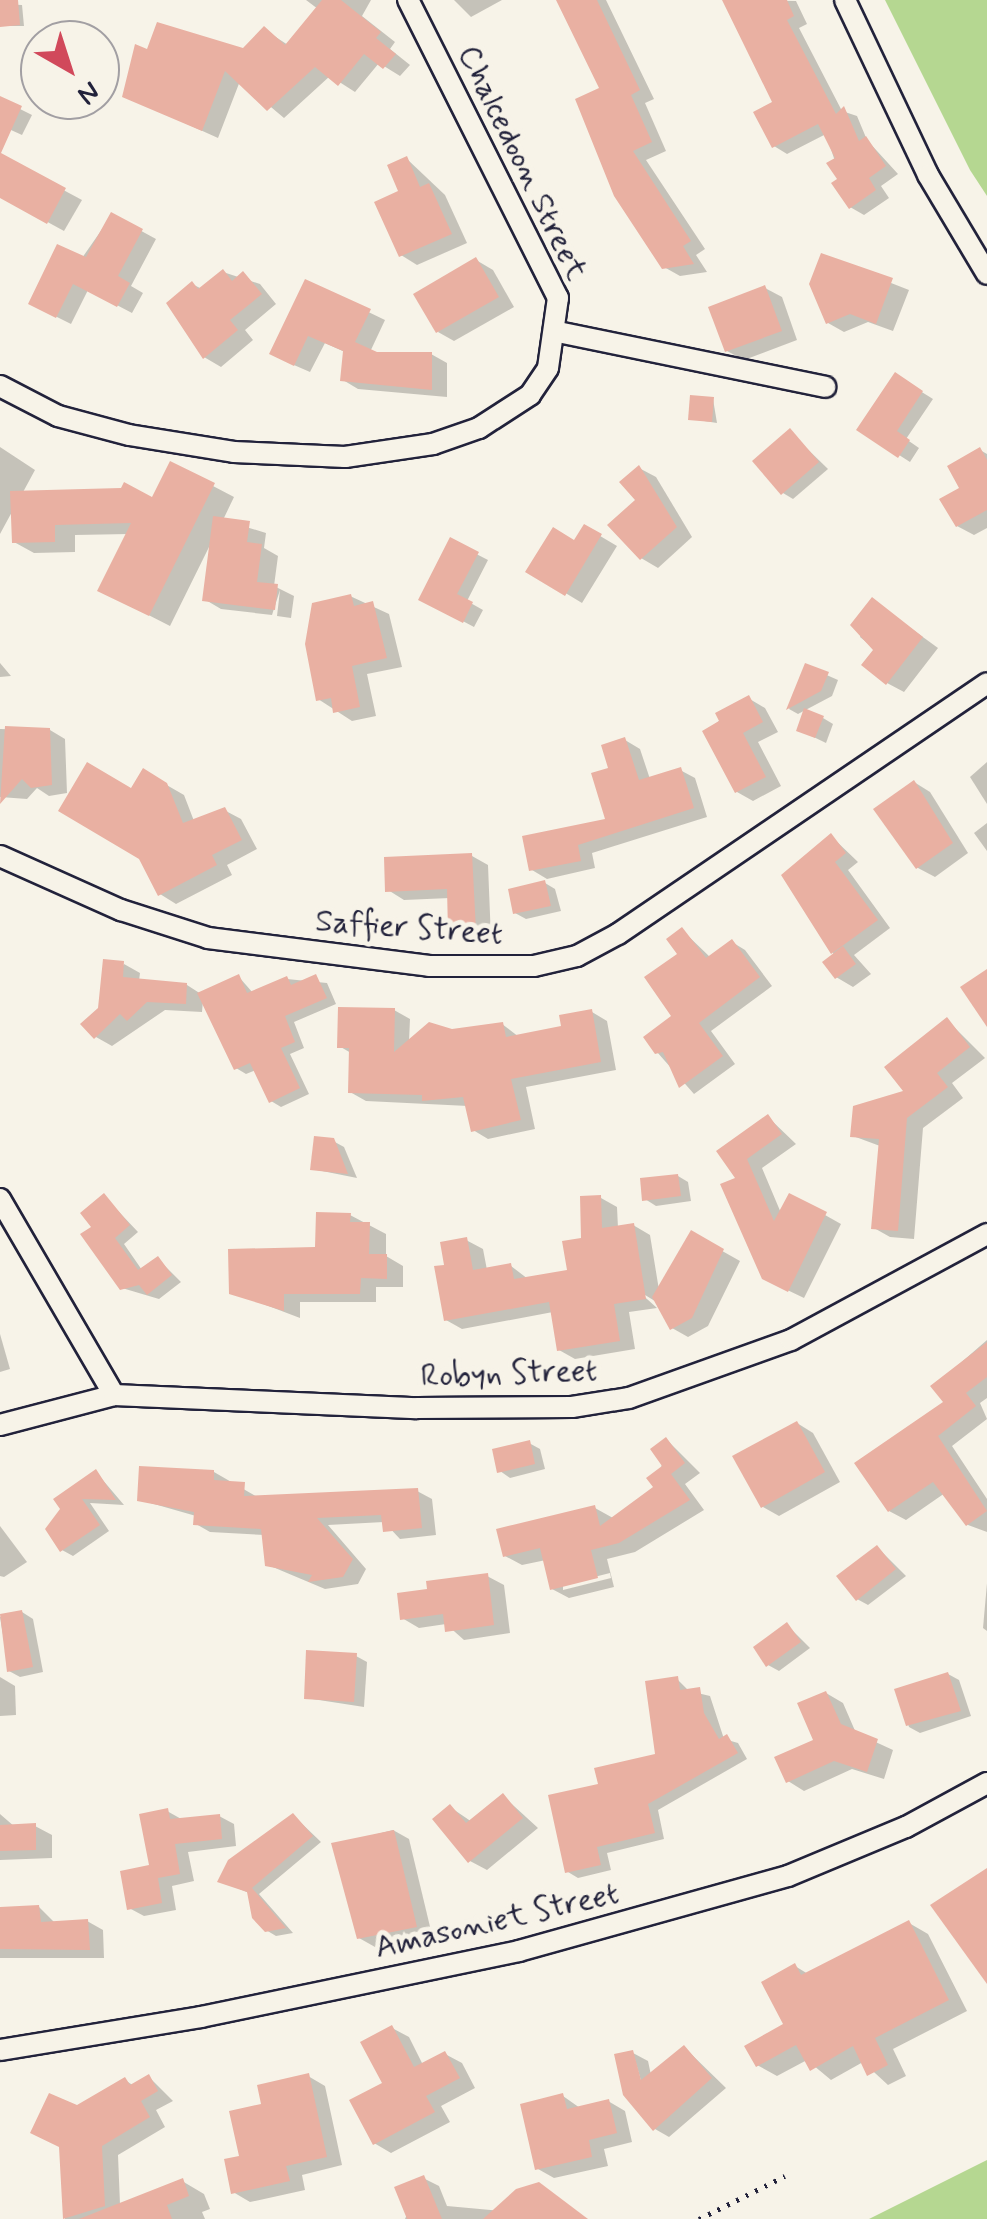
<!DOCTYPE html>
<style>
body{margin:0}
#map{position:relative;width:987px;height:2219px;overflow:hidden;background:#f7f3e8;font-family:Mynerve,sans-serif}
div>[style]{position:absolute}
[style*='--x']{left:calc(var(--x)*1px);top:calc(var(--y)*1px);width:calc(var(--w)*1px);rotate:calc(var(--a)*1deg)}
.green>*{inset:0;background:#b5d791}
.shadow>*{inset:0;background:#0003}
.building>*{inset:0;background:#e9b0a2}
.path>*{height:5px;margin-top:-2.5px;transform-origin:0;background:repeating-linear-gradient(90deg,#22223b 0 2.5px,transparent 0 10.5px)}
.roads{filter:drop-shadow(2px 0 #22223b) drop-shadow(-2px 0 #22223b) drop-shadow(0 2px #22223b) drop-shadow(0 -2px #22223b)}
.minor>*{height:20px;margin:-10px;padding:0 10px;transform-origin:10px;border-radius:10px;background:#f7f3e8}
span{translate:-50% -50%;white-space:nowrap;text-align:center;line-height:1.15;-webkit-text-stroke:10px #f7f3e8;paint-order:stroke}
.street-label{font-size:32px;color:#22223b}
.north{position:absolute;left:20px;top:20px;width:100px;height:100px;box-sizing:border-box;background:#f7f3e8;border:2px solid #a29fa3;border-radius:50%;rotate:141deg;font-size:28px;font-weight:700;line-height:40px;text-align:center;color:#22223b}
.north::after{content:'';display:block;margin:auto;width:35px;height:45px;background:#d1495b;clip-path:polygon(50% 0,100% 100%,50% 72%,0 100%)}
</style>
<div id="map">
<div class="green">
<div style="clip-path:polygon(885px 0,987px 0,987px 196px,970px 170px)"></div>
<div style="clip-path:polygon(987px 2160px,987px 2219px,869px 2219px)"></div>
</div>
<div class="shadow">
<div style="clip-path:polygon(306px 0,371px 0,362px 16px,395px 42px,390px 49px,410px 65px,400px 76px,379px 63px,355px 92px,330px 76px,284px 118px,240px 81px,218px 138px,125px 96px,148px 52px,244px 51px,265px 30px,288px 45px,318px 9px)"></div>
<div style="clip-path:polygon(454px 0,502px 0,471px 17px)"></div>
<div style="clip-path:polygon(559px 0,606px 0,654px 99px,645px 103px,666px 151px,646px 160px,705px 249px,696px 255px,707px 272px,680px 276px,664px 267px,603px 90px)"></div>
<div style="clip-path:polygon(725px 0,796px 1px,807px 24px,799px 28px,842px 111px,857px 116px,867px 140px,898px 174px,881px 186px,889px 198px,864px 215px,850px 207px,826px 134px,787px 154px,774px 146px,776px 103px)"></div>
<div style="clip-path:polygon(0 4px,22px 5px,24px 26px,0 26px)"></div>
<div style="clip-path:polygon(0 99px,32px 115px,22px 135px,0 125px)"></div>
<div style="clip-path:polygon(0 156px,82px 200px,64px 231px,0 196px)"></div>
<div style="clip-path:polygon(407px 159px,445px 195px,467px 243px,417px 265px,401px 255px)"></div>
<div style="clip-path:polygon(112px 215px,156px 239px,131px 286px,143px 293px,132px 313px,88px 290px,71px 324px,45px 311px)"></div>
<div style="clip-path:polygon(822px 256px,909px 290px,893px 331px,868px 322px,844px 332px,828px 323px)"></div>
<div style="clip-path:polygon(476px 260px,493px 270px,514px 307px,454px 341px,438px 332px)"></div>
<div style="clip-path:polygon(223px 272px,260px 284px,276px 304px,245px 330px,253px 340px,221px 367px,204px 357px,192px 284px,202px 289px)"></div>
<div style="clip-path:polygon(306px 282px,385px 320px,370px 352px,431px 354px,447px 363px,447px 397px,358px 389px,343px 380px,345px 352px,325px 343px,310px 372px,287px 362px)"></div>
<div style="clip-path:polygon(765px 288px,782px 297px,797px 340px,744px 360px,727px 351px)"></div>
<div style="clip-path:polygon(896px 376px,933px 399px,906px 439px,919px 448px,910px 462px,860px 430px)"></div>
<div style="clip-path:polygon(713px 399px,717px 423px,691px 419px)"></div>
<div style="clip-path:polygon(790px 432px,828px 469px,793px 499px,783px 493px)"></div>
<div style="clip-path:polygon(0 447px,35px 470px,22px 494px,154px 500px,171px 464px,234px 497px,223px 520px,266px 533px,264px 548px,278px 556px,274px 586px,294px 596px,291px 618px,277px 616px,280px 590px,272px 615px,221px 609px,204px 599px,211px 543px,170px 626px,121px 601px,129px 534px,75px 535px,75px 552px,34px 553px,14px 542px,13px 510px,0 534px)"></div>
<div style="clip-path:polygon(980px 450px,987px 454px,987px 528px,974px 535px,957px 526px,963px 489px)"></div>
<div style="clip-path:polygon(639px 468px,656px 477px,692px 537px,658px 568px,641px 558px)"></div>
<div style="clip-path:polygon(585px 527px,617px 546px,582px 603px,529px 571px,575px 543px)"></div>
<div style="clip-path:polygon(451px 541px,488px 560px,467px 601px,483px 610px,474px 627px,421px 599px)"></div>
<div style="clip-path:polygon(350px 596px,389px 614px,402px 667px,367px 674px,376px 716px,352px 721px,318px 699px)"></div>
<div style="clip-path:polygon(872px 600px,938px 648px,904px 692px,887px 683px,876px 650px,860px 637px)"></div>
<div style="clip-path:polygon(0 663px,11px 676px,0 677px)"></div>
<div style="clip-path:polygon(806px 666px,838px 680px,832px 696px,798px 714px,789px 709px)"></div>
<div style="clip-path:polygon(748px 698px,765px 708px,778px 732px,758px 742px,781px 786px,753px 801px,737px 792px,705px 732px)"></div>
<div style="clip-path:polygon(823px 718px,833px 724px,826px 743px,799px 730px)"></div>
<div style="clip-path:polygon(0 729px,50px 730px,65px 739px,67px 793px,49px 796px,37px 788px,27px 799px,0 797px)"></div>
<div style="clip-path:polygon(625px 740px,640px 749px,650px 779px,680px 770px,695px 778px,707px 817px,592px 853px,595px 868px,547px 879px,532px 870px,608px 821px,611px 769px)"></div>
<div style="clip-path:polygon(987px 762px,987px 804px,970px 777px)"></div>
<div style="clip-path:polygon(144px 772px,184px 795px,194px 821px,224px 810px,241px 819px,257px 849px,227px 865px,232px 875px,176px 904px,160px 894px,132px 791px)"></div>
<div style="clip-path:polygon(914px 782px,930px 792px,968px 853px,935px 877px,918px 868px,876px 810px)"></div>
<div style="clip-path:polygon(987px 823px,987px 851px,974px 833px)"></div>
<div style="clip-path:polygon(831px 836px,858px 862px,848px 870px,890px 928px,854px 955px,871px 974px,853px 987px,836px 977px,833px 952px)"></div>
<div style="clip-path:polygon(472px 856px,488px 865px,491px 939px,468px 940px,451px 931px,450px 898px,404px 900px,388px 890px)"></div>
<div style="clip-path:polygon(545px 883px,555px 889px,561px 911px,526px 919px,515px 913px)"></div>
<div style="clip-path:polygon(682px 930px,711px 958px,732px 942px,745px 950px,772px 986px,711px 1031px,735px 1064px,694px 1094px,657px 1052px,674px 1017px)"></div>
<div style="clip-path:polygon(124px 964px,140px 973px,139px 981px,187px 985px,201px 994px,239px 977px,253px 993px,287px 979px,327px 983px,336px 1004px,294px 1022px,304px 1048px,290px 1054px,309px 1094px,281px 1107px,271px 1101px,256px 1070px,246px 1074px,236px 1068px,203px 1000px,202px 1012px,165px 1010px,112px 1046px,96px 1037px,100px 1009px)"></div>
<div style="clip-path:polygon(394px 1010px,410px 1019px,409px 1042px,502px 1024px,519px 1037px,564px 1028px,592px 1012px,607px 1021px,616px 1070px,526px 1087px,535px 1129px,488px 1139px,473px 1130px,468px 1106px,366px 1101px,350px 1092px,351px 1053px,339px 1046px)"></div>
<div style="clip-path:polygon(947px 1020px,985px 1058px,952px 1083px,963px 1098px,923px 1128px,914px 1239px,890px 1237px,874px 1228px,880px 1146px,853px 1136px,907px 1093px)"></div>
<div style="clip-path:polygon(768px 1117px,796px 1144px,762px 1168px,781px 1213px,825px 1215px,841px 1224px,804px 1298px,781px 1287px,738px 1179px,720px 1151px)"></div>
<div style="clip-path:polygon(333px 1141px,344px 1147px,357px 1178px,312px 1169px)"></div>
<div style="clip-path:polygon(678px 1176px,688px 1182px,691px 1201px,656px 1206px,645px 1199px)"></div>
<div style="clip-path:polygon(104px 1196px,138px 1232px,124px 1244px,142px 1270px,158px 1259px,181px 1282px,159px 1299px,122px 1288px,94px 1227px)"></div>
<div style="clip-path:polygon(601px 1198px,617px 1207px,618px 1228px,633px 1225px,650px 1235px,659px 1290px,692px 1234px,740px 1261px,708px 1326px,688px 1337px,672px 1328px,658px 1303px,637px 1290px,657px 1308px,629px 1312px,635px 1349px,575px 1359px,559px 1350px,553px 1312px,462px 1329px,446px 1320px,447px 1267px,466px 1240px,483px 1249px,487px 1270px,511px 1266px,528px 1279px,570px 1272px)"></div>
<div style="clip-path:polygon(350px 1215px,386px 1234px,386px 1256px,403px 1266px,403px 1287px,376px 1287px,376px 1302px,300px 1302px,300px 1318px,232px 1292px,317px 1250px)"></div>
<div style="clip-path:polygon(0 1334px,10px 1369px,0 1372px)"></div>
<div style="clip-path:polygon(987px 1340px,987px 1398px,980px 1403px,987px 1419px,952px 1446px,987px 1499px,987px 1532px,968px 1525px,945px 1493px,906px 1520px,889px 1511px,946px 1402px,934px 1386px)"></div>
<div style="clip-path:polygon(797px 1423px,813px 1433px,840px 1482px,779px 1516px,763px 1507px)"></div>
<div style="clip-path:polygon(evenodd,667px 1440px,700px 1473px,685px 1484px,704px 1510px,635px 1552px,607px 1559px,614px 1587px,569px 1598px,552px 1589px,546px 1560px,522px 1565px,505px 1556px,595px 1508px,613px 1518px,657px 1487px,667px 1440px,610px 1573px,611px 1578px,563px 1590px,563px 1585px,610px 1573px)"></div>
<div style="clip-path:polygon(529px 1443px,540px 1449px,545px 1469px,510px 1478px,500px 1471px)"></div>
<div style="clip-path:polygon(96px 1472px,124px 1505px,90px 1503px,109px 1531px,73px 1556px,62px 1550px,63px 1509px)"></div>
<div style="clip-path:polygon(214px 1472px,259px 1498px,417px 1491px,432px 1499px,436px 1535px,400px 1539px,384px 1522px,328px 1525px,366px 1569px,358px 1584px,325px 1589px,268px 1565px,265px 1535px,210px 1532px,196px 1524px,196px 1516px,140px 1500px)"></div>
<div style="clip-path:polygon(0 1526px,27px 1562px,4px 1577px,0 1576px)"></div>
<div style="clip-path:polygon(878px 1548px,906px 1576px,868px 1605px,857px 1599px)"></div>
<div style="clip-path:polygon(487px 1576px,504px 1585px,510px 1633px,464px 1640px,446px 1624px,419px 1628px,402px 1618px)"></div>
<div style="clip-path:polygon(987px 1583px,987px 1631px,983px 1628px)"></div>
<div style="clip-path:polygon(22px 1612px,33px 1619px,43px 1672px,20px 1677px,9px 1671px,0 1617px)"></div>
<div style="clip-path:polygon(787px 1625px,810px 1648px,779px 1671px,768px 1665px)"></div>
<div style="clip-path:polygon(356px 1656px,367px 1662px,364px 1707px,306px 1698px)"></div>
<div style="clip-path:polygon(948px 1674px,959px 1680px,971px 1716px,920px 1733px,909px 1727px,898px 1691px)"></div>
<div style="clip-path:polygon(0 1677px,15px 1686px,16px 1715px,0 1716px)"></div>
<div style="clip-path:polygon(677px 1679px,689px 1691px,710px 1696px,724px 1739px,738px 1743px,747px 1759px,658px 1810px,664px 1839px,607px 1853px,611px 1870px,578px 1878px,568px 1872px,658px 1756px)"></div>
<div style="clip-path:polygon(826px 1693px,843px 1703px,856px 1733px,893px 1750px,884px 1779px,852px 1769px,804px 1791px,788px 1781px,817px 1741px)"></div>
<div style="clip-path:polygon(503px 1796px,538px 1828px,487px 1870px,470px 1861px,450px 1807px,472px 1822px)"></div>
<div style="clip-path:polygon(167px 1811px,183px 1820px,219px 1816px,234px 1824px,236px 1846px,188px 1852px,194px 1881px,172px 1886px,176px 1910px,144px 1916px,129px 1908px,152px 1867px)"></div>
<div style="clip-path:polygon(0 1814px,15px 1827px,35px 1826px,52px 1835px,52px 1858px,0 1860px)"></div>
<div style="clip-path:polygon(294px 1816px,321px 1842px,259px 1894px,293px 1933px,276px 1936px,266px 1930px,249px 1893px,221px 1881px)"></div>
<div style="clip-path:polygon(393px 1830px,409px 1839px,432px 1935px,375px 1947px,359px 1938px,334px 1845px)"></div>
<div style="clip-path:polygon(39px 1907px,55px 1923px,87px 1921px,103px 1930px,104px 1958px,0 1958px,0 1910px)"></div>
<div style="clip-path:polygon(909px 1923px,928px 1934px,967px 2011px,893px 2049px,906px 2076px,888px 2085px,863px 2062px,831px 2080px,807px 2060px,777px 2076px,757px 2065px,786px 2025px,795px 1966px,808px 1974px)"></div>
<div style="clip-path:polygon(392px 2028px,409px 2037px,423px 2065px,445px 2054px,462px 2063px,475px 2088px,441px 2106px,450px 2122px,391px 2153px,374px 2143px)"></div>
<div style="clip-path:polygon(685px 2048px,726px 2088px,669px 2137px,655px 2129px,633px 2053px,648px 2061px,651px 2075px)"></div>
<div style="clip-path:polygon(308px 2076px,325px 2086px,342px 2165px,302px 2175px,305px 2190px,250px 2202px,233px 2192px,264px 2106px)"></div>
<div style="clip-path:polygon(149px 2077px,173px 2101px,156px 2110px,165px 2127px,118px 2155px,120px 2204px,182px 2181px,204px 2194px,210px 2209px,202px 2212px,205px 2219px,65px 2219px,61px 2148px,78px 2108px,125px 2080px,134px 2086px)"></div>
<div style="clip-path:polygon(563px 2096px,580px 2108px,608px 2101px,625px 2111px,632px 2142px,604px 2149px,608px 2166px,554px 2178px,538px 2169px)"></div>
<div style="clip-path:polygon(423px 2178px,439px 2186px,447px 2206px,588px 2219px,405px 2219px)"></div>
</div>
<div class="building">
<div style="clip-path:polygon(0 0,18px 0,20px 25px,0 27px)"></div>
<div style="clip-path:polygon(322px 0,341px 0,381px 32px,376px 38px,396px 54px,383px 69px,364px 54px,338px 86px,315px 67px,267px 111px,225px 71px,202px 131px,122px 97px,135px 44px,147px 49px,157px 22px,243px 48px,264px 26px,285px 45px)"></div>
<div style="clip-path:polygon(556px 0,597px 0,640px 90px,631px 95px,652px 142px,633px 151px,691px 241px,683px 246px,694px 264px,662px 269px,614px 196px,575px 99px,599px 88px)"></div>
<div style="clip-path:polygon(722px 0,787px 0,794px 16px,787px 20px,836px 114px,844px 106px,859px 141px,866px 136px,886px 166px,869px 178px,876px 190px,849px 209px,831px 183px,837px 179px,826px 163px,835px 158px,818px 124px,772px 148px,753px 112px,772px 102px)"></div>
<div style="clip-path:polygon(0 96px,22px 106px,1px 153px,66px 188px,47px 224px,0 198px)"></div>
<div style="clip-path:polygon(407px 156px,420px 187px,429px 183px,452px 234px,399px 257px,374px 202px,398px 191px,387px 165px)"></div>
<div style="clip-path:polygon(111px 212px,143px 229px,118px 276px,130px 283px,117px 307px,73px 284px,56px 318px,28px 304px,57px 244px,86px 257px)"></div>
<div style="clip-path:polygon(821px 253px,893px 278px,876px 324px,850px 314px,826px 324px,809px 284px)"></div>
<div style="clip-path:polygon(476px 257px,499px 297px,436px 333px,413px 294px)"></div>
<div style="clip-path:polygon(223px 269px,232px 281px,243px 271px,262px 294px,230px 320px,238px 330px,203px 359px,166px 303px,192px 281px,198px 289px)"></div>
<div style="clip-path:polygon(305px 279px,371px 309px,355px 342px,377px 352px,432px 352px,432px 390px,340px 381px,343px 351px,308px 336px,294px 366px,269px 354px)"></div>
<div style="clip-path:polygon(765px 285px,782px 331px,725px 352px,708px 307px)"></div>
<div style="clip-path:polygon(895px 372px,923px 391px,897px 431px,910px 440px,898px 458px,856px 430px)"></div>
<div style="clip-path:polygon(690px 395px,714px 397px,712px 422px,688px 420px)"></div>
<div style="clip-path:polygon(790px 428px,819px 462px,781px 495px,752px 461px)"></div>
<div style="clip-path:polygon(980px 447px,987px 460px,987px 510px,956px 527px,939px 499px,959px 488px,947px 466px)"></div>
<div style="clip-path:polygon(170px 461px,215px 483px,149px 616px,97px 591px,131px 523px,55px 525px,55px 542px,12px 543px,10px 491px,121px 488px,124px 482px,152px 497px)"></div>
<div style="clip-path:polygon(639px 465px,677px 527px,640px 560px,607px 525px,635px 500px,619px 482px)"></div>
<div style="clip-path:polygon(213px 516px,250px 521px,247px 542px,262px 544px,257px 582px,278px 584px,275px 610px,202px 601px)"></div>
<div style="clip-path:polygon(584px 524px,602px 534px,565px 596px,525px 572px,553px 527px,574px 540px)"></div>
<div style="clip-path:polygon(450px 537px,479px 552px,457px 594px,473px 602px,463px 623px,418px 600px)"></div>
<div style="clip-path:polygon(351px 594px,354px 606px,373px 601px,387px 658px,352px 666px,360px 707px,333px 713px,331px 698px,316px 701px,305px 644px,312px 603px)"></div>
<div style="clip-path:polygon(872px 597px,923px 637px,886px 685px,861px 665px,873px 650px,850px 625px)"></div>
<div style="clip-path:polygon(805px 663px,829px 672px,821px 691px,786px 710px)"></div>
<div style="clip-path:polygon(749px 695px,763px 722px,743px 733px,766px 777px,735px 793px,702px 731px,719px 721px,715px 713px)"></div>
<div style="clip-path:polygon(804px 708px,824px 716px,815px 738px,796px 731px)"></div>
<div style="clip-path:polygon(5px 726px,50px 728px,52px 785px,31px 788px,22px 779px,0 804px)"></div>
<div style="clip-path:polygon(625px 737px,639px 780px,681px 767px,694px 808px,578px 845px,581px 861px,529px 871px,522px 836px,605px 819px,591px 773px,608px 768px,601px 745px)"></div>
<div style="clip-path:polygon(87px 762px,131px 788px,143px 768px,167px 783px,183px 823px,225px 807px,242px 840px,212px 855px,217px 865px,158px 896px,139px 859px,58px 811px)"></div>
<div style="clip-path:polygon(914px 780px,953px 843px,916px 869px,873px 809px)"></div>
<div style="clip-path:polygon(831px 833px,846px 853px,835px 862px,878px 920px,831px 954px,781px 875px)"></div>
<div style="clip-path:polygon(472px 853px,476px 931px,448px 932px,447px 889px,385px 892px,384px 857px)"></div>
<div style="clip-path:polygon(545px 880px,551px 906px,513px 914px,508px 889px)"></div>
<div style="clip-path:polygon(682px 927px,706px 958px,732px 939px,760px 977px,699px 1023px,723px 1056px,679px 1088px,663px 1052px,655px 1054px,643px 1037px,671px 1016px,644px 977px,677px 954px,666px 939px)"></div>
<div style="clip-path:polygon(843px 946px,856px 964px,835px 979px,822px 962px)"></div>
<div style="clip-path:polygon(103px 959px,124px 961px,123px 977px,187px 983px,186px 1004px,147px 1002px,127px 1021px,120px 1014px,94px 1039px,80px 1024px,98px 1008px)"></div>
<div style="clip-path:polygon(987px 969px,987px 1027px,960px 987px)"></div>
<div style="clip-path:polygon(239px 974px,247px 993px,287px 976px,291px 985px,316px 974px,327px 998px,285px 1016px,295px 1042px,281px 1048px,300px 1088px,269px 1103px,250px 1063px,234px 1070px,197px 993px)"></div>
<div style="clip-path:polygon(338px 1007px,395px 1008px,394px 1052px,429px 1022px,452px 1029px,503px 1022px,506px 1037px,561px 1026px,559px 1015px,592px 1009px,601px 1062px,511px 1079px,521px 1120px,471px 1132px,463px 1097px,422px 1101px,422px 1095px,348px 1093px,349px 1048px,337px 1048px)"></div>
<div style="clip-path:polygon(947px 1017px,970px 1047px,937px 1073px,948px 1087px,907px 1118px,898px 1231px,871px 1229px,879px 1139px,850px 1137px,853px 1106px,903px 1091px,884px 1067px)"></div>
<div style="clip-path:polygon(768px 1114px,782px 1134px,747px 1159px,774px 1221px,789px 1193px,827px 1212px,788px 1292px,762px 1279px,720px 1184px,735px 1178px,716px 1151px)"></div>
<div style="clip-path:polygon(314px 1136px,334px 1138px,348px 1174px,310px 1170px)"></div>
<div style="clip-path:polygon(678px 1174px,681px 1196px,642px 1201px,640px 1178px)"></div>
<div style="clip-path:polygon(104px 1193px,130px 1225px,115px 1238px,138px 1270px,158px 1256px,172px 1275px,147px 1295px,139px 1285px,120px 1290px,80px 1234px,91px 1227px,80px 1213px)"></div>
<div style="clip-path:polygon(601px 1195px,602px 1228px,634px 1223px,646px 1299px,614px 1304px,620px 1341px,557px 1351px,549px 1302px,444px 1321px,434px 1266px,444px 1265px,440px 1242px,467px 1237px,473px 1270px,511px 1263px,514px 1279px,567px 1270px,562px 1241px,581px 1238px,580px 1196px)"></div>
<div style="clip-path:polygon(316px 1212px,351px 1213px,350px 1222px,370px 1222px,369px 1254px,387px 1254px,387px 1279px,361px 1278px,360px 1294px,284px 1294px,284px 1311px,229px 1294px,228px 1249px,315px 1247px)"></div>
<div style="clip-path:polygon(691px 1230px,724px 1249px,692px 1318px,670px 1330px,652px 1297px)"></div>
<div style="clip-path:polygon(987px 1342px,987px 1377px,966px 1393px,976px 1406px,938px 1436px,987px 1511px,966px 1526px,933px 1482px,888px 1512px,854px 1463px,943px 1402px,930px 1386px)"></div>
<div style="clip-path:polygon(797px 1421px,825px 1472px,761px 1508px,732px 1456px)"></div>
<div style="clip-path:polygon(666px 1437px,685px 1463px,671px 1474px,690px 1500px,619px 1543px,591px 1550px,598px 1578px,550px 1590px,540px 1548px,503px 1557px,496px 1529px,595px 1505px,600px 1526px,653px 1487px,646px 1478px,662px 1466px,650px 1449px)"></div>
<div style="clip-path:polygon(530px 1440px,535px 1464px,497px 1473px,492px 1449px)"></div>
<div style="clip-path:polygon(139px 1466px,214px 1470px,214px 1480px,245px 1482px,244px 1496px,418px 1488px,422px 1528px,383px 1532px,381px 1515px,317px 1518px,353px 1559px,343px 1577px,308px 1582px,312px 1575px,265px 1566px,261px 1529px,193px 1525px,194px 1512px,137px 1501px)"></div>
<div style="clip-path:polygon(96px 1469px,116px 1500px,82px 1499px,100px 1525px,60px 1552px,45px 1529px,60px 1509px,53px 1499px)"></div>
<div style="clip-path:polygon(877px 1545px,896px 1569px,856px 1601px,836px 1576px)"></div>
<div style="clip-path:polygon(488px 1573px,494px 1625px,445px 1632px,443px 1614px,400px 1620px,397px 1593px,427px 1589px,426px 1581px)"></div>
<div style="clip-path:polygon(22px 1610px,33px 1667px,7px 1672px,0 1614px)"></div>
<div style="clip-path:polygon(787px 1622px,801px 1642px,766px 1667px,753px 1647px)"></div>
<div style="clip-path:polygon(306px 1650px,357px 1653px,354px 1702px,304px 1699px)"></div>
<div style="clip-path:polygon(948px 1672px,961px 1711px,906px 1726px,894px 1689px)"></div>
<div style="clip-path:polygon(678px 1676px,680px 1690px,700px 1687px,704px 1713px,719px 1739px,727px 1734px,738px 1753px,648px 1804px,655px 1833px,597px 1847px,601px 1865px,565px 1873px,548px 1795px,598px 1784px,594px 1768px,655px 1754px,645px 1681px)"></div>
<div style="clip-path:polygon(826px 1691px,841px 1724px,878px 1739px,867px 1772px,834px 1761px,786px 1783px,774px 1757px,813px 1740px,797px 1703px)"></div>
<div style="clip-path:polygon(503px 1793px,523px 1818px,468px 1863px,432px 1819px,450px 1804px,466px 1823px)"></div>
<div style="clip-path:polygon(168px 1808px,170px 1819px,220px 1814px,222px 1839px,175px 1844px,180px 1874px,158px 1878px,162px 1903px,127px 1910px,120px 1871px,149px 1865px,139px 1814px)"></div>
<div style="clip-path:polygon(293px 1813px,313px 1836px,252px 1888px,286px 1928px,265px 1932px,252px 1918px,247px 1892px,217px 1882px,228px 1860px)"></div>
<div style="clip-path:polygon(36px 1823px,36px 1850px,0 1851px,0 1825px)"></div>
<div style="clip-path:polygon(394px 1830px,417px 1927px,357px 1939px,331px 1843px)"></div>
<div style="clip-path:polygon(987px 1868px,987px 1984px,930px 1905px)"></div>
<div style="clip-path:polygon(39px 1905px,41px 1922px,88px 1919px,90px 1950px,0 1949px,0 1907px)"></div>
<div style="clip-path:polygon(909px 1920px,949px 2000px,875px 2038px,888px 2065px,867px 2076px,853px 2046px,810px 2071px,796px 2045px,756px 2067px,744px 2046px,783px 2024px,761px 1982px,795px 1963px,801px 1975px)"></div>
<div style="clip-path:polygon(392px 2025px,414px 2067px,445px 2051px,460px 2078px,426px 2096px,435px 2112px,373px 2145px,349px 2100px,382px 2083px,360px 2042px)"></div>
<div style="clip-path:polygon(684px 2045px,712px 2078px,653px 2131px,623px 2095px,614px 2054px,633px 2050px,641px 2080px)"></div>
<div style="clip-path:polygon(309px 2073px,327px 2157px,286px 2166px,290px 2181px,231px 2194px,224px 2159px,239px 2156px,229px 2111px,261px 2104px,257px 2085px)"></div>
<div style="clip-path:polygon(149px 2074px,158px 2091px,141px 2101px,150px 2117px,102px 2146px,105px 2206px,63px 2219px,59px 2147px,30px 2133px,49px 2093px,77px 2105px,125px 2077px,130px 2085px)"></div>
<div style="clip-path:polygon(563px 2093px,567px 2109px,609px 2099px,617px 2133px,589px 2140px,592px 2157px,535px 2170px,520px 2104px)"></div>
<div style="clip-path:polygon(424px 2175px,442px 2219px,407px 2219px,394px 2187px)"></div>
<div style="clip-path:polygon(183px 2178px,189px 2196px,167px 2205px,172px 2219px,79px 2219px)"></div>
<div style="clip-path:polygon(539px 2182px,588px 2219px,483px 2219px,516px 2189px)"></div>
</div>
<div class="path">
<div style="--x:699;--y:2219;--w:96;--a:-26.6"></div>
</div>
<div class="roads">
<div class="minor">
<div style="--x:845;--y:0;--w:194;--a:64.6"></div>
<div style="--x:928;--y:175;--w:115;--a:59.2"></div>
<div style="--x:558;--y:332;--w:273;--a:11.6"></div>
<div style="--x:0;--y:386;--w:65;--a:27.3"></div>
<div style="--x:58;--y:416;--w:73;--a:15"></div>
<div style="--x:129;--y:435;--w:106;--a:9.2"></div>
<div style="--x:234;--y:452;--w:111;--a:2.6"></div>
<div style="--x:345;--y:457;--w:89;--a:-8.4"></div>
<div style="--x:433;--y:444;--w:49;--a:-19.2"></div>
<div style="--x:479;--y:428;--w:61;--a:-32.9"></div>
<div style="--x:530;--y:395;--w:32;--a:-56"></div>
<div style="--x:548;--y:368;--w:71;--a:-81.9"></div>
<div style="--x:558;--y:298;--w:334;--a:-116.7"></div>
<div style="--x:0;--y:856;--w:133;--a:24.1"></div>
<div style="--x:121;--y:910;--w:91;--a:17.8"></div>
<div style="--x:208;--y:938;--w:223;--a:7.2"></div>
<div style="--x:429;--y:966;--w:105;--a:0"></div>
<div style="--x:534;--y:966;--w:44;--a:-13.1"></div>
<div style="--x:577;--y:956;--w:47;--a:-28.2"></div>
<div style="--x:618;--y:934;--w:446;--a:-34.2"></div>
<div style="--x:0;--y:1199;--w:227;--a:59.8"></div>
<div style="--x:0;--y:1425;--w:118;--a:-14.7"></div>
<div style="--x:114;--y:1395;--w:303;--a:2.5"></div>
<div style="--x:417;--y:1408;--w:155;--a:-0.4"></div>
<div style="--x:572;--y:1407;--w:58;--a:-9"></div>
<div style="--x:629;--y:1398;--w:172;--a:-19.7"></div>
<div style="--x:791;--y:1340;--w:223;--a:-28.4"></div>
<div style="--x:0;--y:2050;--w:204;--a:-9.3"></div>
<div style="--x:201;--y:2017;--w:325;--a:-11.7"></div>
<div style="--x:519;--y:1951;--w:279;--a:-15.6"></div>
<div style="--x:788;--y:1876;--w:128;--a:-22.6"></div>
<div style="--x:906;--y:1827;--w:92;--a:-28.5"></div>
</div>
</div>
<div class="street-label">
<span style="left:522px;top:163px;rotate:64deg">Chalcedoon Street</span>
<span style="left:409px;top:928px;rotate:4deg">Saffier Street</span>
<span style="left:509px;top:1374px;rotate:-2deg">Robyn Street</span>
<span style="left:497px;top:1921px;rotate:-13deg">Amasoniet Street</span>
</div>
<div class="north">N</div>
</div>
